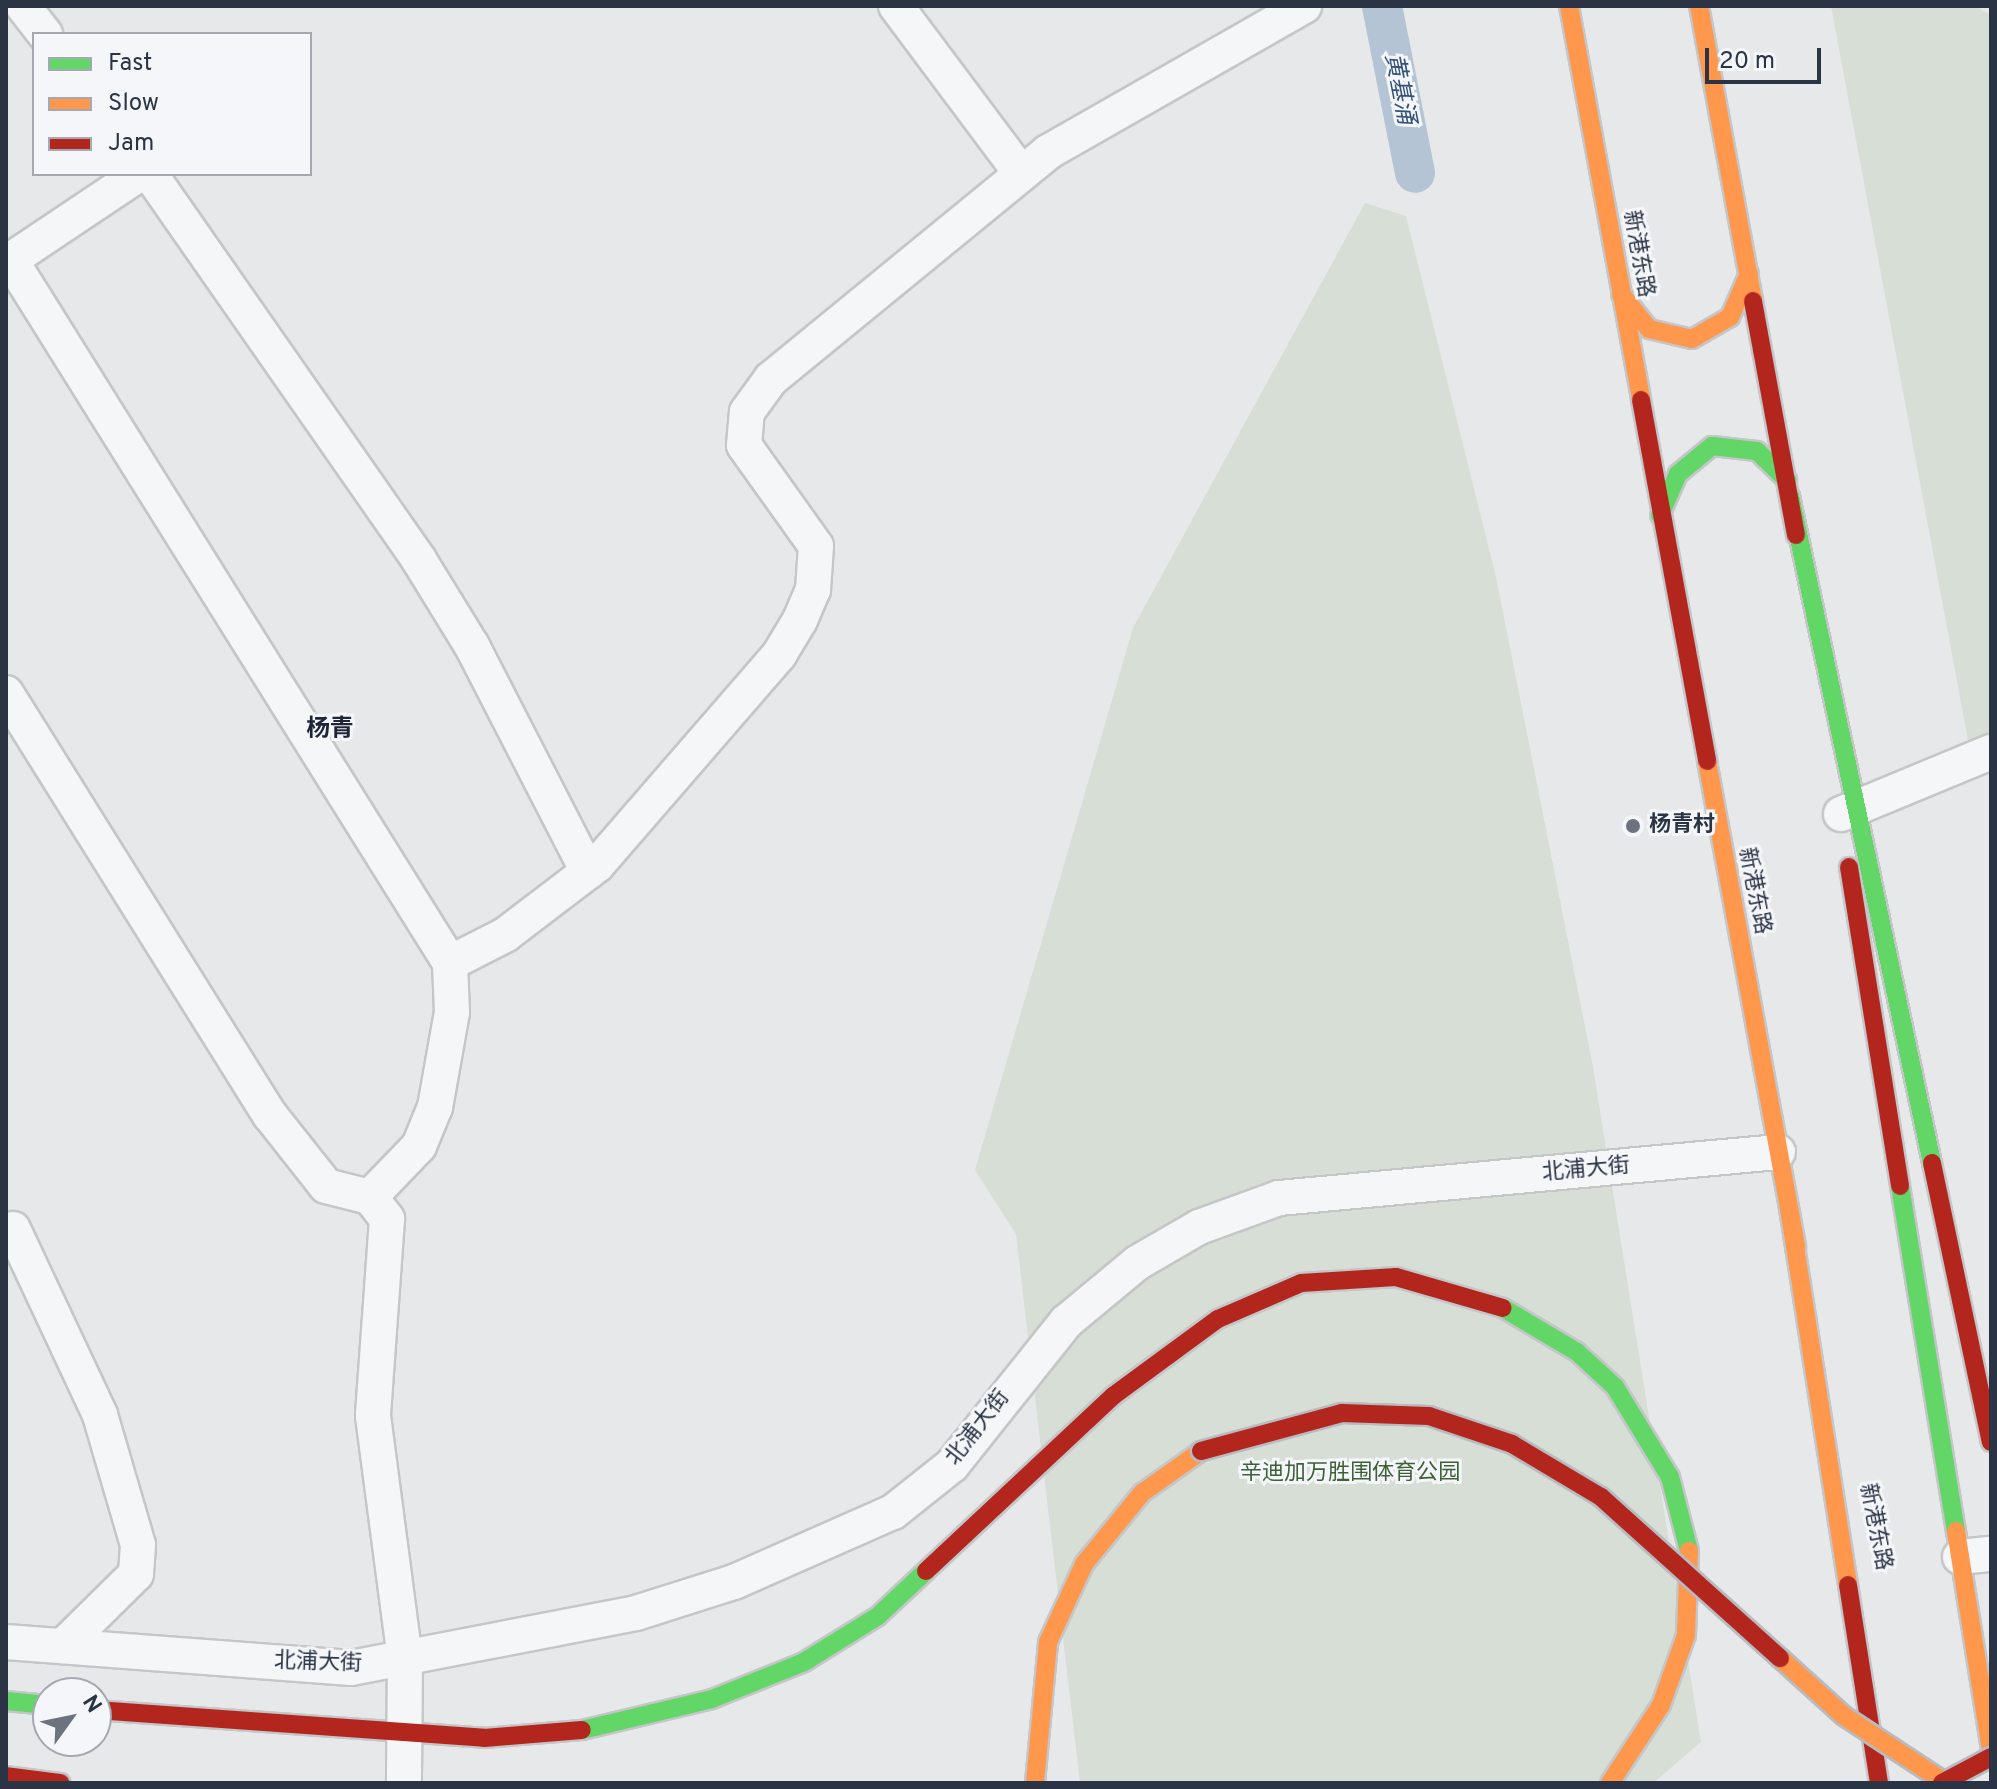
<!DOCTYPE html>
<meta charset="utf-8">
<style>
body{margin:0}
#map{position:relative;width:1997px;height:1789px;overflow:hidden;background:#e6e8ea;font-family:Overpass,"Noto Sans SC",sans-serif}
div>[style]{position:absolute}
[style*='--x']{left:calc(var(--x)*1px);top:calc(var(--y)*1px);width:calc(var(--w)*1px);rotate:calc(var(--a)*1deg)}
.green>*{inset:0;background:#d6ded6}
.canal>*{height:40px;margin:-20px;padding:0 20px;transform-origin:20px;border-radius:20px;background:#b4c4d5}
.roads{filter:drop-shadow(2px 0 #c4c6c8) drop-shadow(-2px 0 #c4c6c8) drop-shadow(0 2px #c4c6c8) drop-shadow(0 -2px #c4c6c8)}
.street>*{height:34px;margin:-17px;padding:0 17px;transform-origin:17px;border-radius:17px;background:#f5f6f7}
.fast>*{height:18px;margin:-9px;padding:0 9px;transform-origin:9px;border-radius:9px;background:#63d668}
.slow>*{height:18px;margin:-9px;padding:0 9px;transform-origin:9px;border-radius:9px;background:#ff974d}
.jam>*{height:18px;margin:-9px;padding:0 9px;transform-origin:9px;border-radius:9px;background:#b3261e}
.bridges{filter:drop-shadow(2px 0 #b8bbbf) drop-shadow(-2px 0 #b8bbbf) drop-shadow(0 2px #b8bbbf) drop-shadow(0 -2px #b8bbbf)}
.slow-bridge>*{height:18px;margin:-9px;padding:0 9px;transform-origin:9px;border-radius:9px;background:#ff974d}
.jam-bridge>*{height:18px;margin:-9px;padding:0 9px;transform-origin:9px;border-radius:9px;background:#b3261e}
.dots>*{width:22px;height:22px;translate:-50% -50%;box-sizing:border-box;border:4px solid #f4f6f9;border-radius:50%}
span{translate:-50% -50%;white-space:nowrap;text-align:center;line-height:1.15;-webkit-text-stroke:6px #f4f6f9;paint-order:stroke}
.street-label{font-size:22px;color:#2b3445}
.poi-label{font-size:22px;color:#2b3445;font-weight:700}
.left{translate:0 -50%;text-align:left}
.park-label{font-size:22px;color:#3f6138}
.water-label{font-size:24px;color:#34527a;font-style:italic}
.neighbourhood-label{font-size:24px;color:#1d2536;font-weight:700}
.frame{position:absolute;inset:0;border:8px solid #2b3445;pointer-events:none}
.legend{position:absolute;left:32px;top:32px;width:280px;height:144px;box-sizing:border-box;background:#f4f6f9;border:2px solid #a4a8b1;margin:0;padding:10px 14px;list-style:none;font-size:24px;color:#2b3445}
.legend li{display:flex;align-items:center;gap:16px;height:40px}
.legend b{width:40px;border:2px solid #a4a8b1}
.north{position:absolute;left:32px;top:1677px;width:80px;height:80px;box-sizing:border-box;background:#f4f6f9;border:2px solid #a4a8b1;border-radius:50%;rotate:57deg;font-size:22px;font-weight:700;line-height:32px;text-align:center;color:#2b3445}
.north::after{content:'';display:block;margin:auto;width:28px;height:36px;background:#6c737f;clip-path:polygon(50% 0,100% 100%,50% 72%,0 100%)}
.scale{position:absolute;left:1705px;top:48px;width:116px;height:36px;box-sizing:border-box;border:4px solid #2b3445;border-top:0;padding-left:10px;font-size:24px;line-height:28px;white-space:nowrap;color:#2b3445;-webkit-text-stroke:6px #f4f6f9;paint-order:stroke}
</style>
<div id="map">
<div class="green">
<div style="clip-path:polygon(1831px 6px,1975px 6px,1991px 15px,1991px 742px,1971px 756px)"></div>
<div style="clip-path:polygon(1365px 203px,1406px 216px,1496px 577px,1593px 1067px,1701px 1742px,1653px 1783px,1080px 1783px,1016px 1234px,975px 1170px,1133px 628px)"></div>
</div>
<div class="canal">
<div style="--x:1382;--y:6;--w:170;--a:78.8"></div>
</div>
<div class="roads">
<div class="street">
<div style="--x:23;--y:6;--w:36;--a:52"></div>
<div style="--x:896;--y:6;--w:209;--a:53.2"></div>
<div style="--x:150;--y:174;--w:470;--a:55.1"></div>
<div style="--x:419;--y:560;--w:101;--a:58.4"></div>
<div style="--x:472;--y:646;--w:254;--a:62.8"></div>
<div style="--x:10;--y:259;--w:830;--a:57.99"></div>
<div style="--x:450;--y:963;--w:49;--a:87.7"></div>
<div style="--x:452;--y:1012;--w:97;--a:100.1"></div>
<div style="--x:435;--y:1107;--w:42;--a:112.3"></div>
<div style="--x:419;--y:1146;--w:71;--a:133.9"></div>
<div style="--x:6;--y:263;--w:160;--a:-33.8"></div>
<div style="--x:6;--y:693;--w:498;--a:58"></div>
<div style="--x:270;--y:1115;--w:90;--a:51.7"></div>
<div style="--x:326;--y:1186;--w:45;--a:14"></div>
<div style="--x:370;--y:1197;--w:28;--a:52"></div>
<div style="--x:387;--y:1219;--w:197;--a:94.1"></div>
<div style="--x:373;--y:1416;--w:246;--a:82.5"></div>
<div style="--x:405;--y:1660;--w:123;--a:90.5"></div>
<div style="--x:1841;--y:814;--w:162;--a:-22.5"></div>
<div style="--x:450;--y:963;--w:62;--a:-27"></div>
<div style="--x:505;--y:935;--w:116;--a:-37.3"></div>
<div style="--x:597;--y:865;--w:278;--a:-49.1"></div>
<div style="--x:779;--y:655;--w:41;--a:-59"></div>
<div style="--x:800;--y:620;--w:33;--a:-67"></div>
<div style="--x:813;--y:590;--w:44;--a:-86.1"></div>
<div style="--x:816;--y:546;--w:124;--a:-125.5"></div>
<div style="--x:744;--y:445;--w:33;--a:-85"></div>
<div style="--x:747;--y:412;--w:41;--a:-54"></div>
<div style="--x:771;--y:379;--w:358;--a:-39.3"></div>
<div style="--x:1048;--y:152;--w:295;--a:-29.7"></div>
<div style="--x:13;--y:1229;--w:205;--a:64.9"></div>
<div style="--x:100;--y:1415;--w:135;--a:73.7"></div>
<div style="--x:138;--y:1545;--w:29;--a:94"></div>
<div style="--x:136;--y:1574;--w:103;--a:135.4"></div>
<div style="--x:1960;--y:1557;--w:31;--a:-6"></div>
<div style="--x:6;--y:1642;--w:346;--a:4.3"></div>
<div style="--x:351;--y:1668;--w:290;--a:-10.9"></div>
<div style="--x:636;--y:1613;--w:103;--a:-17.6"></div>
<div style="--x:734;--y:1582;--w:174;--a:-23.8"></div>
<div style="--x:893;--y:1512;--w:75;--a:-38.5"></div>
<div style="--x:952;--y:1465;--w:183;--a:-51.4"></div>
<div style="--x:1066;--y:1322;--w:92;--a:-39.7"></div>
<div style="--x:1137;--y:1263;--w:72;--a:-30.1"></div>
<div style="--x:1199;--y:1227;--w:85;--a:-19.9"></div>
<div style="--x:1279;--y:1198;--w:501;--a:-5.27"></div>
</div>
<div class="fast">
<div style="--x:1790;--y:496;--w:682;--a:77.98"></div>
<div style="--x:1660;--y:515;--w:45;--a:-66.3"></div>
<div style="--x:1678;--y:474;--w:44;--a:-39.5"></div>
<div style="--x:1712;--y:446;--w:45;--a:6.3"></div>
<div style="--x:1757;--y:451;--w:42;--a:44"></div>
<div style="--x:1900;--y:1186;--w:350;--a:80.8"></div>
<div style="--x:1503;--y:1308;--w:86;--a:30.7"></div>
<div style="--x:1577;--y:1352;--w:52;--a:42.6"></div>
<div style="--x:1615;--y:1387;--w:105;--a:58.6"></div>
<div style="--x:1670;--y:1477;--w:76;--a:75.6"></div>
<div style="--x:6;--y:1701;--w:42;--a:5.4"></div>
<div style="--x:582;--y:1730;--w:134;--a:-13.4"></div>
<div style="--x:712;--y:1699;--w:99;--a:-21.9"></div>
<div style="--x:804;--y:1662;--w:87;--a:-31.9"></div>
<div style="--x:878;--y:1616;--w:66;--a:-43.2"></div>
</div>
<div class="slow">
<div style="--x:1569;--y:6;--w:401;--a:79.6"></div>
<div style="--x:1699;--y:6;--w:300;--a:79.6"></div>
<div style="--x:1621;--y:294;--w:45;--a:51.3"></div>
<div style="--x:1649;--y:329;--w:44;--a:13.1"></div>
<div style="--x:1692;--y:339;--w:44;--a:-30.1"></div>
<div style="--x:1730;--y:317;--w:47;--a:-66.2"></div>
<div style="--x:1707;--y:761;--w:494;--a:79.6"></div>
<div style="--x:1789;--y:1208;--w:382;--a:81.1"></div>
<div style="--x:1956;--y:1531;--w:222;--a:80.9"></div>
<div style="--x:1035;--y:1783;--w:142;--a:-84.7"></div>
<div style="--x:1048;--y:1642;--w:86;--a:-65.2"></div>
<div style="--x:1084;--y:1564;--w:92;--a:-50.8"></div>
<div style="--x:1142;--y:1493;--w:72;--a:-35.4"></div>
<div style="--x:1610;--y:1783;--w:93;--a:-56.8"></div>
<div style="--x:1661;--y:1705;--w:74;--a:-70.3"></div>
<div style="--x:1686;--y:1635;--w:84;--a:-88"></div>
</div>
<div class="jam">
<div style="--x:1753;--y:301;--w:238;--a:79.6"></div>
<div style="--x:1641;--y:400;--w:367;--a:79.6"></div>
<div style="--x:1849;--y:867;--w:323;--a:80.9"></div>
<div style="--x:1932;--y:1163;--w:285;--a:78.1"></div>
<div style="--x:926;--y:1571;--w:256;--a:-43.1"></div>
<div style="--x:1113;--y:1396;--w:130;--a:-36.3"></div>
<div style="--x:1218;--y:1319;--w:90;--a:-23.4"></div>
<div style="--x:1301;--y:1283;--w:95;--a:-3.6"></div>
<div style="--x:1396;--y:1277;--w:111;--a:16.2"></div>
<div style="--x:1848;--y:1585;--w:200;--a:81.1"></div>
<div style="--x:96;--y:1710;--w:389;--a:4.1"></div>
<div style="--x:484;--y:1738;--w:98;--a:-4.7"></div>
<div style="--x:6;--y:1776;--w:55;--a:7.3"></div>
</div>
</div>
<div class="bridges">
<div class="slow-bridge">
<div style="--x:1780;--y:1658;--w:86;--a:42.2"></div>
<div style="--x:1844;--y:1716;--w:122;--a:33.3"></div>
</div>
<div class="jam-bridge">
<div style="--x:1201;--y:1451;--w:146;--a:-15.1"></div>
<div style="--x:1342;--y:1413;--w:87;--a:2"></div>
<div style="--x:1429;--y:1416;--w:88;--a:18.6"></div>
<div style="--x:1512;--y:1444;--w:104;--a:30.8"></div>
<div style="--x:1601;--y:1497;--w:241;--a:42"></div>
<div style="--x:1942;--y:1783;--w:55;--a:-28"></div>
</div>
</div>
<div class="dots">
<div style="left:1633px;top:826px;background:#6c737f"></div>
</div>
<div class="street-label">
<span style="left:1638px;top:254px;rotate:80deg">新港东路</span>
<span style="left:1754px;top:891px;rotate:79deg">新港东路</span>
<span style="left:1586px;top:1170px;rotate:-5deg">北浦大街</span>
<span style="left:978px;top:1428px;rotate:-52deg">北浦大街</span>
<span style="left:1875px;top:1527px;rotate:79deg">新港东路</span>
<span style="left:318px;top:1663px;rotate:2deg">北浦大街</span>
</div>
<div class="poi-label">
<span class="left" style="left:1649px;top:826px">杨青村</span>
</div>
<div class="park-label">
<span style="left:1350px;top:1474px">辛迪加万胜围体育公园</span>
</div>
<div class="water-label">
<span style="left:1398px;top:89px;rotate:79deg">黄基涌</span>
</div>
<div class="neighbourhood-label">
<span style="left:330px;top:731px">杨青</span>
</div>
<div class="frame"></div>
<ul class="legend">
<li><b style="height:10px;background:#63d668"></b>Fast</li>
<li><b style="height:10px;background:#ff974d"></b>Slow</li>
<li><b style="height:10px;background:#b3261e"></b>Jam</li>
</ul>
<div class="north">N</div>
<div class="scale">20 m</div>
</div>
